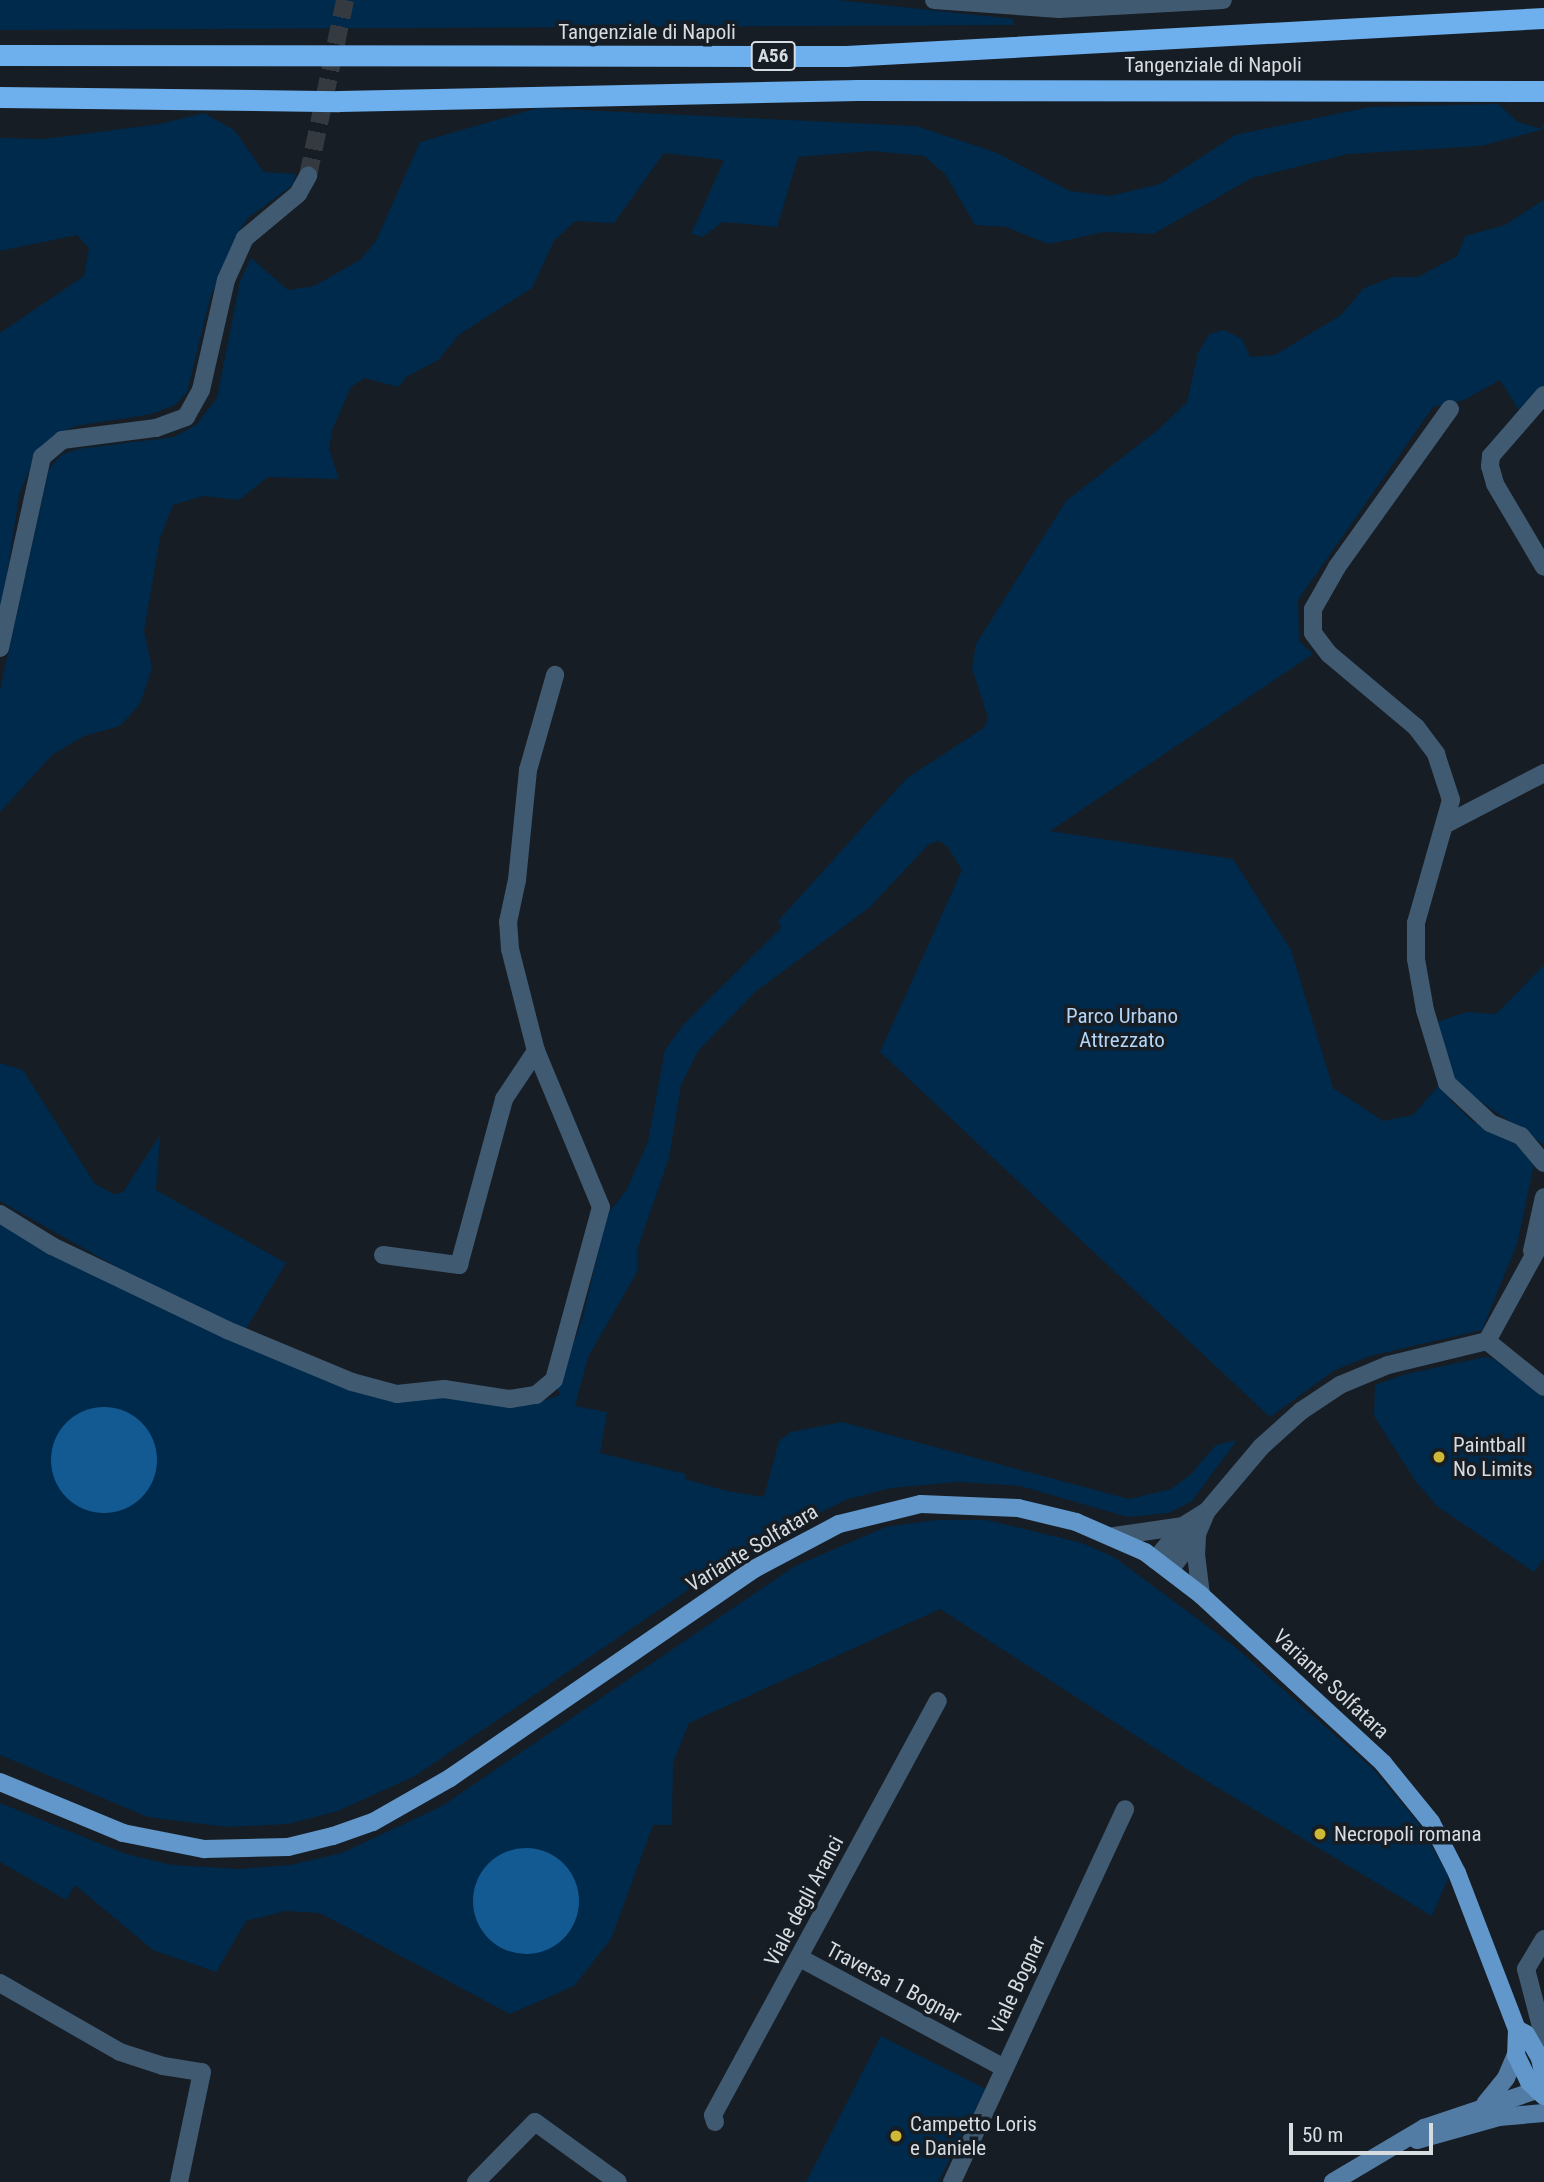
<!DOCTYPE html>
<style>
body{margin:0}
#map{position:relative;width:1544px;height:2182px;overflow:hidden;background:#171d24;font-family:"Roboto Condensed",sans-serif}
div>[style]{position:absolute}
[style*='--x']{left:calc(var(--x)*1px);top:calc(var(--y)*1px);width:calc(var(--w)*1px);rotate:calc(var(--a)*1deg)}
.green>*{inset:0;background:#002a4b}
.water>*{inset:0;background:#145a92}
.round{border-radius:50%}
.street-tunnel>*{height:18px;margin-top:-9px;transform-origin:0;background:repeating-linear-gradient(90deg,#343a40 0 18px,transparent 0 27px)}
.street>*{height:18px;margin:-9px;padding:0 9px;transform-origin:9px;border-radius:9px;background:#405a72}
.secondary>*{height:18px;margin:-9px;padding:0 9px;transform-origin:9px;border-radius:9px;background:#537ca4}
.primary>*{height:18px;margin:-9px;padding:0 9px;transform-origin:9px;border-radius:9px;background:#6197ca}
.highway>*{height:21px;margin:-10.5px;padding:0 10.5px;transform-origin:10.5px;border-radius:10.5px;background:#6eafed}
.dots>*{width:19px;height:19px;translate:-50% -50%;box-sizing:border-box;border:4px solid #171d24;border-radius:50%}
span{translate:-50% -50%;white-space:nowrap;text-align:center;line-height:1.15;-webkit-text-stroke:7px #171d24;paint-order:stroke}
.shield-label span{padding:2px 5px;background:#171d24;border:2px solid;border-radius:5px;-webkit-text-stroke-width:0}
.shield-label{font-size:19px;color:#d7dce0;font-weight:700}
.street-label{font-size:21px;color:#d7dce0}
.park-label{font-size:21px;color:#b4d5f5}
.poi-label{font-size:21px;color:#d7dce0}
.left{translate:0 -50%;text-align:left}
.scale{position:absolute;left:1289px;top:2123px;width:144px;height:32px;box-sizing:border-box;border:4px solid #d7dce0;border-top:0;padding-left:9px;font-size:21px;line-height:24px;white-space:nowrap;color:#d7dce0;-webkit-text-stroke:5px #171d24;paint-order:stroke}
</style>
<div id="map">
<div class="green">
<div style="clip-path:polygon(0 0,837px 0,1013px 19px,1014px 25px,0 30px)"></div>
<div style="clip-path:polygon(1498px 104px,1518px 122px,1541px 129px,1544px 123px,1544px 129px,1481px 146px,1348px 154px,1252px 178px,1153px 234px,1104px 232px,1049px 244px,1006px 227px,975px 225px,945px 174px,924px 156px,872px 151px,798px 157px,777px 227px,722px 222px,703px 237px,691px 234px,724px 160px,664px 153px,614px 223px,575px 221px,554px 241px,532px 288px,460px 334px,438px 360px,406px 377px,399px 387px,364px 378px,351px 387px,332px 430px,329px 449px,339px 479px,268px 477px,239px 500px,203px 496px,173px 505px,160px 538px,144px 631px,152px 668px,140px 704px,120px 726px,84px 736px,52px 755px,0 812px,0 690px,49px 469px,61px 455px,78px 449px,174px 437px,197px 424px,217px 398px,240px 281px,251px 258px,288px 290px,314px 286px,360px 260px,376px 241px,420px 142px,538px 108px,916px 126px,995px 152px,1070px 191px,1110px 196px,1160px 184px,1235px 135px,1370px 107px)"></div>
<div style="clip-path:polygon(204px 113px,234px 130px,264px 172px,296px 174px,293px 185px,248px 218px,238px 232px,210px 298px,187px 392px,175px 405px,151px 414px,76px 426px,56px 434px,37px 452px,19px 495px,0 621px,0 333px,84px 276px,89px 248px,77px 235px,0 251px,0 138px,44px 139px,160px 124px)"></div>
<div style="clip-path:polygon(1544px 200px,1544px 385px,1520px 412px,1500px 380px,1464px 400px,1433px 407px,1298px 600px,1299px 641px,1313px 654px,1050px 831px,1233px 859px,1291px 950px,1333px 1088px,1383px 1121px,1413px 1115px,1441px 1083px,1451px 1101px,1472px 1121px,1527px 1148px,1535px 1160px,1517px 1244px,1482px 1330px,1370px 1356px,1335px 1370px,1270px 1417px,880px 1052px,962px 870px,947px 846px,939px 841px,929px 844px,870px 907px,755px 992px,698px 1051px,681px 1085px,669px 1158px,637px 1250px,637px 1272px,588px 1357px,575px 1406px,607px 1412px,600px 1453px,686px 1474px,685px 1479px,727px 1491px,764px 1497px,779px 1441px,791px 1432px,842px 1422px,1129px 1499px,1171px 1489px,1191px 1474px,1216px 1445px,1237px 1440px,1192px 1501px,1169px 1513px,1128px 1517px,1020px 1486px,958px 1482px,891px 1488px,848px 1499px,754px 1545px,415px 1776px,338px 1811px,288px 1824px,227px 1827px,148px 1817px,0 1755px,0 1221px,190px 1318px,355px 1392px,389px 1398px,435px 1396px,537px 1403px,560px 1395px,557px 1387px,583px 1317px,607px 1214px,626px 1191px,648px 1142px,665px 1050px,683px 1025px,781px 928px,778px 921px,907px 778px,984px 728px,988px 718px,972px 668px,976px 644px,1066px 501px,1159px 429px,1187px 402px,1198px 353px,1209px 334px,1224px 330px,1242px 339px,1250px 357px,1275px 355px,1341px 315px,1364px 288px,1393px 277px,1418px 277px,1457px 256px,1465px 236px,1505px 225px)"></div>
<div style="clip-path:polygon(1544px 965px,1544px 1145px,1455px 1084px,1433px 1023px,1467px 1012px,1496px 1014px)"></div>
<div style="clip-path:polygon(0 1063px,23px 1070px,95px 1184px,114px 1194px,123px 1192px,160px 1135px,156px 1190px,286px 1263px,246px 1329px,138px 1279px,0 1201px)"></div>
<div style="clip-path:polygon(1485px 1357px,1494px 1359px,1544px 1397px,1544px 1558px,1534px 1572px,1438px 1507px,1416px 1482px,1374px 1416px,1375px 1385px,1406px 1374px)"></div>
<div style="clip-path:polygon(935px 1520px,987px 1520px,1082px 1543px,1114px 1557px,1234px 1646px,1372px 1768px,1417px 1821px,1449px 1876px,1432px 1916px,1190px 1771px,940px 1609px,689px 1723px,673px 1763px,672px 1825px,653px 1825px,611px 1939px,574px 1986px,510px 2014px,320px 1913px,286px 1911px,246px 1921px,216px 1972px,153px 1950px,75px 1885px,66px 1900px,0 1862px,0 1803px,126px 1854px,172px 1865px,238px 1869px,290px 1865px,342px 1853px,442px 1806px,795px 1566px,886px 1527px)"></div>
<div style="clip-path:polygon(881px 2036px,986px 2089px,938px 2182px,806px 2182px)"></div>
</div>
<div class="water">
<div class="round" style="left:51px;top:1407px;width:106px;height:106px"></div>
<div class="round" style="left:473px;top:1848px;width:106px;height:106px"></div>
</div>
<div class="street-tunnel">
<div style="--x:308;--y:176;--w:180;--a:-78.1"></div>
</div>
<div class="street">
<div style="--x:934;--y:0;--w:125;--a:4.1"></div>
<div style="--x:1059;--y:9;--w:164;--a:-3.1"></div>
<div style="--x:1544;--y:395;--w:81;--a:131"></div>
<div style="--x:1491;--y:456;--w:10;--a:96"></div>
<div style="--x:1490;--y:466;--w:19;--a:74"></div>
<div style="--x:1495;--y:484;--w:96;--a:59.4"></div>
<div style="--x:1450;--y:409;--w:194;--a:125.6"></div>
<div style="--x:1337;--y:567;--w:48;--a:119.7"></div>
<div style="--x:1313;--y:609;--w:24;--a:90"></div>
<div style="--x:1313;--y:633;--w:26;--a:53"></div>
<div style="--x:1329;--y:654;--w:114;--a:40"></div>
<div style="--x:1416;--y:727;--w:34;--a:53"></div>
<div style="--x:1436;--y:754;--w:48;--a:71.9"></div>
<div style="--x:1451;--y:800;--w:128;--a:105.9"></div>
<div style="--x:1416;--y:923;--w:36;--a:90"></div>
<div style="--x:1416;--y:959;--w:52;--a:80"></div>
<div style="--x:1425;--y:1010;--w:76;--a:73.2"></div>
<div style="--x:1447;--y:1083;--w:59;--a:42.9"></div>
<div style="--x:1490;--y:1123;--w:34;--a:23"></div>
<div style="--x:1521;--y:1136;--w:35;--a:50"></div>
<div style="--x:0;--y:648;--w:196;--a:-77.6"></div>
<div style="--x:42;--y:457;--w:26;--a:-40"></div>
<div style="--x:62;--y:440;--w:95;--a:-7.3"></div>
<div style="--x:156;--y:428;--w:32;--a:-20"></div>
<div style="--x:186;--y:417;--w:31;--a:-61"></div>
<div style="--x:201;--y:390;--w:113;--a:-77.2"></div>
<div style="--x:226;--y:280;--w:46;--a:-65.7"></div>
<div style="--x:245;--y:238;--w:69;--a:-39.7"></div>
<div style="--x:298;--y:194;--w:21;--a:-61"></div>
<div style="--x:1448;--y:823;--w:108;--a:-27.5"></div>
<div style="--x:0;--y:1214;--w:61;--a:31.6"></div>
<div style="--x:52;--y:1246;--w:194;--a:25.6"></div>
<div style="--x:227;--y:1330;--w:135;--a:22.6"></div>
<div style="--x:352;--y:1382;--w:47;--a:14.9"></div>
<div style="--x:397;--y:1394;--w:47;--a:-6.1"></div>
<div style="--x:444;--y:1389;--w:67;--a:8.6"></div>
<div style="--x:510;--y:1399;--w:26;--a:-9"></div>
<div style="--x:536;--y:1395;--w:23;--a:-40"></div>
<div style="--x:554;--y:1380;--w:179;--a:-74.8"></div>
<div style="--x:601;--y:1207;--w:169;--a:-112.6"></div>
<div style="--x:536;--y:1051;--w:105;--a:-104.3"></div>
<div style="--x:510;--y:949;--w:27;--a:-94"></div>
<div style="--x:508;--y:922;--w:43;--a:-77.9"></div>
<div style="--x:517;--y:880;--w:111;--a:-84.3"></div>
<div style="--x:528;--y:770;--w:99;--a:-74.1"></div>
<div style="--x:1532;--y:1251;--w:55;--a:-77.5"></div>
<div style="--x:383;--y:1255;--w:77;--a:7.5"></div>
<div style="--x:459;--y:1265;--w:172;--a:-74.8"></div>
<div style="--x:504;--y:1099;--w:58;--a:-56.3"></div>
<div style="--x:1487;--y:1341;--w:119;--a:-61.3"></div>
<div style="--x:1114;--y:1536;--w:70;--a:-8.2"></div>
<div style="--x:1183;--y:1526;--w:28;--a:-32"></div>
<div style="--x:1155;--y:1560;--w:44;--a:-50.5"></div>
<div style="--x:1170;--y:1570;--w:45;--a:-53.1"></div>
<div style="--x:1201;--y:1595;--w:39;--a:-97"></div>
<div style="--x:1196;--y:1556;--w:22;--a:-87"></div>
<div style="--x:1197;--y:1534;--w:25;--a:-67"></div>
<div style="--x:1207;--y:1511;--w:84;--a:-49.8"></div>
<div style="--x:1261;--y:1447;--w:54;--a:-42"></div>
<div style="--x:1301;--y:1411;--w:47;--a:-33.7"></div>
<div style="--x:1340;--y:1385;--w:52;--a:-22.6"></div>
<div style="--x:1388;--y:1365;--w:102;--a:-13.6"></div>
<div style="--x:1487;--y:1341;--w:73;--a:38.9"></div>
<div style="--x:1544;--y:1939;--w:35;--a:121"></div>
<div style="--x:1526;--y:1969;--w:71;--a:75.4"></div>
<div style="--x:800;--y:1958;--w:232;--a:28.3"></div>
<div style="--x:0;--y:1983;--w:138;--a:29.9"></div>
<div style="--x:120;--y:2052;--w:45;--a:18"></div>
<div style="--x:163;--y:2066;--w:39;--a:9"></div>
<div style="--x:202;--y:2072;--w:112;--a:101.8"></div>
<div style="--x:715;--y:2122;--w:7;--a:-106"></div>
<div style="--x:713;--y:2115;--w:471;--a:-61.5"></div>
<div style="--x:476;--y:2182;--w:84;--a:-45.5"></div>
<div style="--x:535;--y:2122;--w:102;--a:35.9"></div>
<div style="--x:952;--y:2182;--w:411;--a:-65.1"></div>
</div>
<div class="secondary">
<div style="--x:1485;--y:2104;--w:33;--a:-51"></div>
<div style="--x:1506;--y:2078;--w:25;--a:-67"></div>
<div style="--x:1417;--y:2140;--w:85;--a:-15.7"></div>
<div style="--x:1499;--y:2117;--w:45;--a:-5.1"></div>
<div style="--x:1333;--y:2182;--w:106;--a:-30.7"></div>
<div style="--x:1424;--y:2128;--w:119;--a:-18.6"></div>
</div>
<div class="primary">
<div style="--x:0;--y:1782;--w:133;--a:22.5"></div>
<div style="--x:123;--y:1833;--w:83;--a:11.2"></div>
<div style="--x:204;--y:1849;--w:84;--a:-1.4"></div>
<div style="--x:288;--y:1847;--w:46;--a:-13.7"></div>
<div style="--x:333;--y:1836;--w:42;--a:-19.3"></div>
<div style="--x:373;--y:1822;--w:89;--a:-29.7"></div>
<div style="--x:450;--y:1778;--w:369;--a:-34.5"></div>
<div style="--x:754;--y:1569;--w:96;--a:-27.9"></div>
<div style="--x:839;--y:1524;--w:84;--a:-13.7"></div>
<div style="--x:921;--y:1504;--w:97;--a:2.4"></div>
<div style="--x:1018;--y:1508;--w:60;--a:13.6"></div>
<div style="--x:1076;--y:1522;--w:75;--a:23.5"></div>
<div style="--x:1145;--y:1552;--w:71;--a:37.5"></div>
<div style="--x:1201;--y:1595;--w:248;--a:42.7"></div>
<div style="--x:1383;--y:1763;--w:76;--a:50.9"></div>
<div style="--x:1431;--y:1822;--w:57;--a:63"></div>
<div style="--x:1457;--y:1873;--w:167;--a:69"></div>
<div style="--x:1517;--y:2029;--w:26;--a:92"></div>
<div style="--x:1516;--y:2055;--w:30;--a:64"></div>
<div style="--x:1529;--y:2082;--w:21;--a:43"></div>
<div style="--x:1517;--y:2029;--w:10;--a:29"></div>
<div style="--x:1526;--y:2034;--w:28;--a:60"></div>
<div style="--x:1540;--y:2058;--w:21;--a:79"></div>
<div style="--x:1544;--y:2079;--w:13;--a:122"></div>
</div>
<div class="highway">
<div style="--x:0;--y:55;--w:846;--a:0.07"></div>
<div style="--x:846;--y:56;--w:699;--a:-3.12"></div>
<div style="--x:0;--y:97;--w:339;--a:0.7"></div>
<div style="--x:339;--y:101;--w:519;--a:-1.21"></div>
<div style="--x:858;--y:90;--w:686;--a:0.08"></div>
</div>
<div class="dots">
<div style="left:1439px;top:1457px;background:#d0b837"></div>
<div style="left:1320px;top:1834px;background:#d0b837"></div>
<div style="left:896px;top:2136px;background:#d0b837"></div>
</div>
<div class="shield-label">
<span style="left:773px;top:56px">A56</span>
</div>
<div class="street-label">
<span style="left:647px;top:32px">Tangenziale di Napoli</span>
<span style="left:1213px;top:65px">Tangenziale di Napoli</span>
<span style="left:752px;top:1548px;rotate:-31deg">Variante Solfatara</span>
<span style="left:1331px;top:1684px;rotate:43deg">Variante Solfatara</span>
<span style="left:804px;top:1901px;rotate:-62deg">Viale degli Aranci</span>
<span style="left:894px;top:1983px;rotate:28deg">Traversa 1 Bognar</span>
<span style="left:1017px;top:1985px;rotate:-65deg">Viale Bognar</span>
</div>
<div class="park-label">
<span style="left:1122px;top:1028px">Parco Urbano<br>Attrezzato</span>
</div>
<div class="poi-label">
<span class="left" style="left:1453px;top:1457px">Paintball<br>No Limits</span>
<span class="left" style="left:1334px;top:1834px">Necropoli romana</span>
<span class="left" style="left:910px;top:2136px">Campetto Loris<br>e Daniele</span>
</div>
<div class="scale">50 m</div>
</div>
